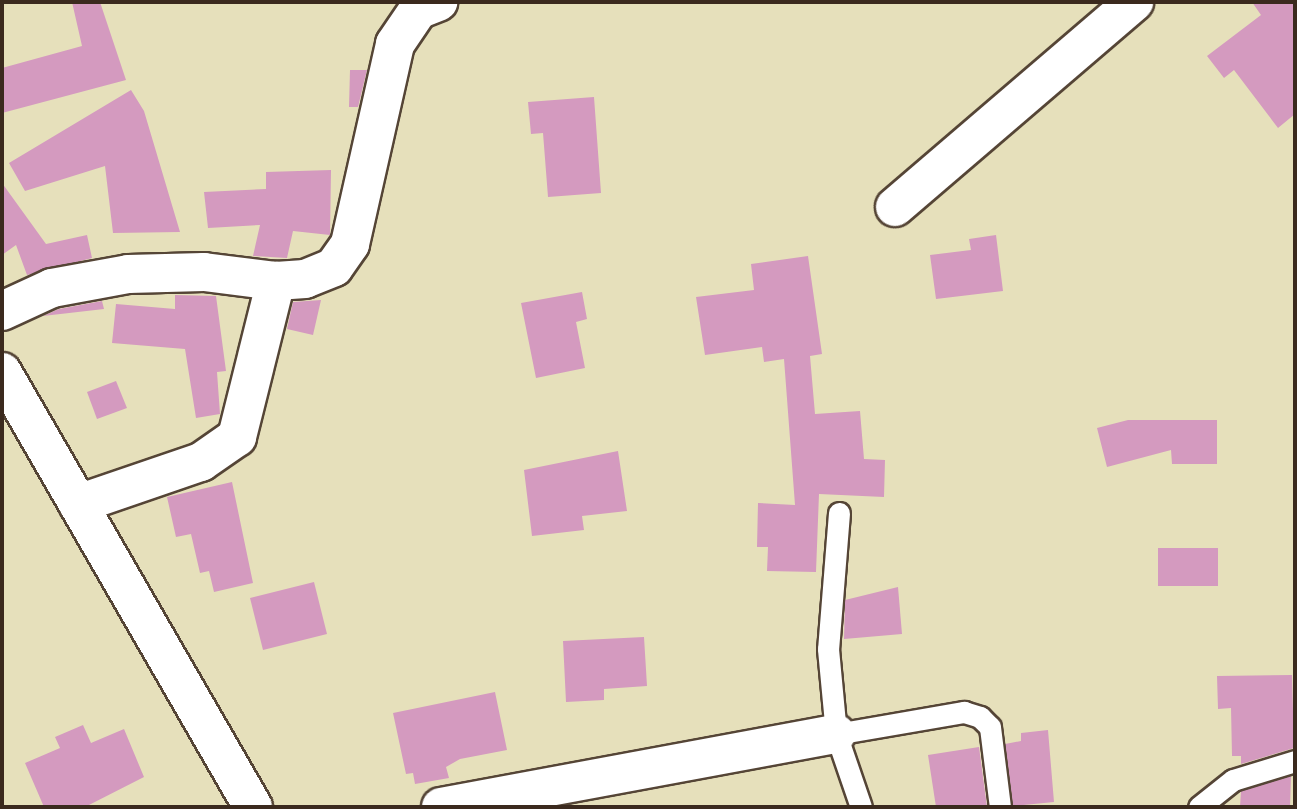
<!DOCTYPE html>
<style>
body{margin:0}
#map{position:relative;width:1297px;height:809px;overflow:hidden;background:#e6e0bb;font-family:"Balsamiq Sans",sans-serif}
div>[style]{position:absolute}
[style*='--x']{left:calc(var(--x)*1px);top:calc(var(--y)*1px);width:calc(var(--w)*1px);rotate:calc(var(--a)*1deg)}
.building>*{inset:0;background:#d49abf}
.roads{filter:drop-shadow(2px 0 #554536) drop-shadow(-2px 0 #554536) drop-shadow(0 2px #554536) drop-shadow(0 -2px #554536)}
.lane>*{height:21px;margin:-10.5px;padding:0 10.5px;transform-origin:10.5px;border-radius:10.5px;background:#fff}
.street>*{height:38px;margin:-19px;padding:0 19px;transform-origin:19px;border-radius:19px;background:#fff}
.secondary>*{height:38px;margin:-19px;padding:0 19px;transform-origin:19px;border-radius:19px;background:#fff}
span{translate:-50% -50%;white-space:nowrap;text-align:center;line-height:1.15;-webkit-text-stroke:7px #fff;paint-order:stroke}
.frame{position:absolute;inset:0;border:4px solid #3b2a1e;pointer-events:none}
</style>
<div id="map">
<div class="building">
<div style="clip-path:polygon(72px 2px,100px 2px,126px 80px,2px 113px,2px 68px,82px 46px)"></div>
<div style="clip-path:polygon(1252px 2px,1295px 2px,1295px 114px,1278px 128px,1234px 70px,1224px 78px,1207px 56px,1261px 15px)"></div>
<div style="clip-path:polygon(350px 70px,367px 70px,358px 107px,349px 107px)"></div>
<div style="clip-path:polygon(131px 90px,144px 111px,180px 232px,113px 233px,105px 166px,25px 191px,9px 163px)"></div>
<div style="clip-path:polygon(594px 97px,601px 193px,548px 197px,543px 133px,531px 134px,528px 102px)"></div>
<div style="clip-path:polygon(331px 170px,330px 235px,293px 231px,287px 258px,253px 256px,260px 225px,208px 228px,204px 192px,266px 189px,266px 172px)"></div>
<div style="clip-path:polygon(2px 183px,46px 244px,87px 235px,92px 258px,27px 275px,16px 245px,2px 255px)"></div>
<div style="clip-path:polygon(996px 235px,1003px 291px,936px 299px,930px 255px,971px 250px,969px 239px)"></div>
<div style="clip-path:polygon(808px 256px,822px 354px,810px 356px,815px 414px,860px 411px,864px 459px,885px 460px,884px 497px,819px 494px,816px 572px,767px 571px,768px 547px,757px 547px,758px 503px,795px 505px,784px 359px,764px 362px,762px 347px,705px 355px,696px 297px,754px 290px,751px 264px)"></div>
<div style="clip-path:polygon(582px 292px,587px 319px,576px 322px,585px 368px,536px 378px,521px 303px)"></div>
<div style="clip-path:polygon(175px 295px,216px 296px,226px 371px,217px 372px,220px 414px,196px 418px,185px 349px,112px 343px,116px 304px,175px 309px)"></div>
<div style="clip-path:polygon(321px 300px,313px 335px,287px 329px,293px 302px)"></div>
<div style="clip-path:polygon(102px 301px,104px 309px,43px 316px,59px 309px)"></div>
<div style="clip-path:polygon(116px 381px,127px 408px,97px 419px,87px 392px)"></div>
<div style="clip-path:polygon(1128px 420px,1217px 420px,1217px 464px,1172px 464px,1171px 450px,1107px 467px,1097px 428px)"></div>
<div style="clip-path:polygon(618px 451px,627px 511px,582px 516px,584px 530px,532px 536px,524px 470px)"></div>
<div style="clip-path:polygon(232px 482px,253px 583px,214px 592px,209px 571px,200px 573px,191px 534px,176px 537px,167px 497px)"></div>
<div style="clip-path:polygon(1158px 548px,1218px 548px,1218px 586px,1158px 586px)"></div>
<div style="clip-path:polygon(314px 582px,327px 634px,263px 650px,250px 598px)"></div>
<div style="clip-path:polygon(898px 587px,902px 634px,844px 639px,845px 600px)"></div>
<div style="clip-path:polygon(644px 637px,647px 686px,604px 689px,604px 700px,566px 702px,563px 641px)"></div>
<div style="clip-path:polygon(1292px 675px,1294px 748px,1241px 764px,1241px 756px,1232px 756px,1231px 708px,1218px 709px,1217px 676px)"></div>
<div style="clip-path:polygon(495px 692px,507px 750px,460px 759px,446px 767px,449px 778px,415px 784px,413px 773px,406px 774px,393px 713px)"></div>
<div style="clip-path:polygon(83px 725px,91px 743px,124px 729px,144px 777px,85px 807px,44px 807px,25px 763px,60px 748px,55px 737px)"></div>
<div style="clip-path:polygon(1048px 730px,1054px 802px,1013px 806px,1005px 744px,1021px 741px,1021px 733px)"></div>
<div style="clip-path:polygon(979px 747px,987px 807px,936px 807px,928px 755px)"></div>
<div style="clip-path:polygon(1291px 776px,1290px 807px,1240px 807px,1241px 791px)"></div>
</div>
<div class="roads">
<div class="lane">
<div style="--x:839;--y:513;--w:136;--a:94.6"></div>
<div style="--x:828;--y:649;--w:85;--a:84.6"></div>
<div style="--x:836;--y:734;--w:77;--a:71.1"></div>
<div style="--x:836;--y:734;--w:130;--a:-9.8"></div>
<div style="--x:964;--y:712;--w:17;--a:17"></div>
<div style="--x:980;--y:717;--w:14;--a:45"></div>
<div style="--x:990;--y:727;--w:81;--a:82.9"></div>
<div style="--x:1199;--y:807;--w:43;--a:-38.5"></div>
<div style="--x:1233;--y:780;--w:65;--a:-17"></div>
</div>
<div class="street">
<div style="--x:895;--y:207;--w:315;--a:-40.6"></div>
<div style="--x:2;--y:311;--w:55;--a:-24.7"></div>
<div style="--x:52;--y:288;--w:77;--a:-10.4"></div>
<div style="--x:128;--y:274;--w:76;--a:-1.5"></div>
<div style="--x:204;--y:272;--w:73;--a:7.1"></div>
<div style="--x:276;--y:281;--w:29;--a:-4"></div>
<div style="--x:305;--y:279;--w:31;--a:-22"></div>
<div style="--x:334;--y:267;--w:28;--a:-55"></div>
<div style="--x:350;--y:244;--w:205;--a:-77.3"></div>
<div style="--x:395;--y:44;--w:41;--a:-55.9"></div>
<div style="--x:418;--y:10;--w:22;--a:-22"></div>
<div style="--x:78;--y:504;--w:130;--a:-18.9"></div>
<div style="--x:201;--y:462;--w:44;--a:-34.8"></div>
<div style="--x:237;--y:437;--w:161;--a:-76"></div>
<div style="--x:441;--y:807;--w:402;--a:-10.5"></div>
</div>
<div class="secondary">
<div style="--x:2;--y:372;--w:502;--a:60.01"></div>
</div>
</div>
<div class="frame"></div>
</div>
